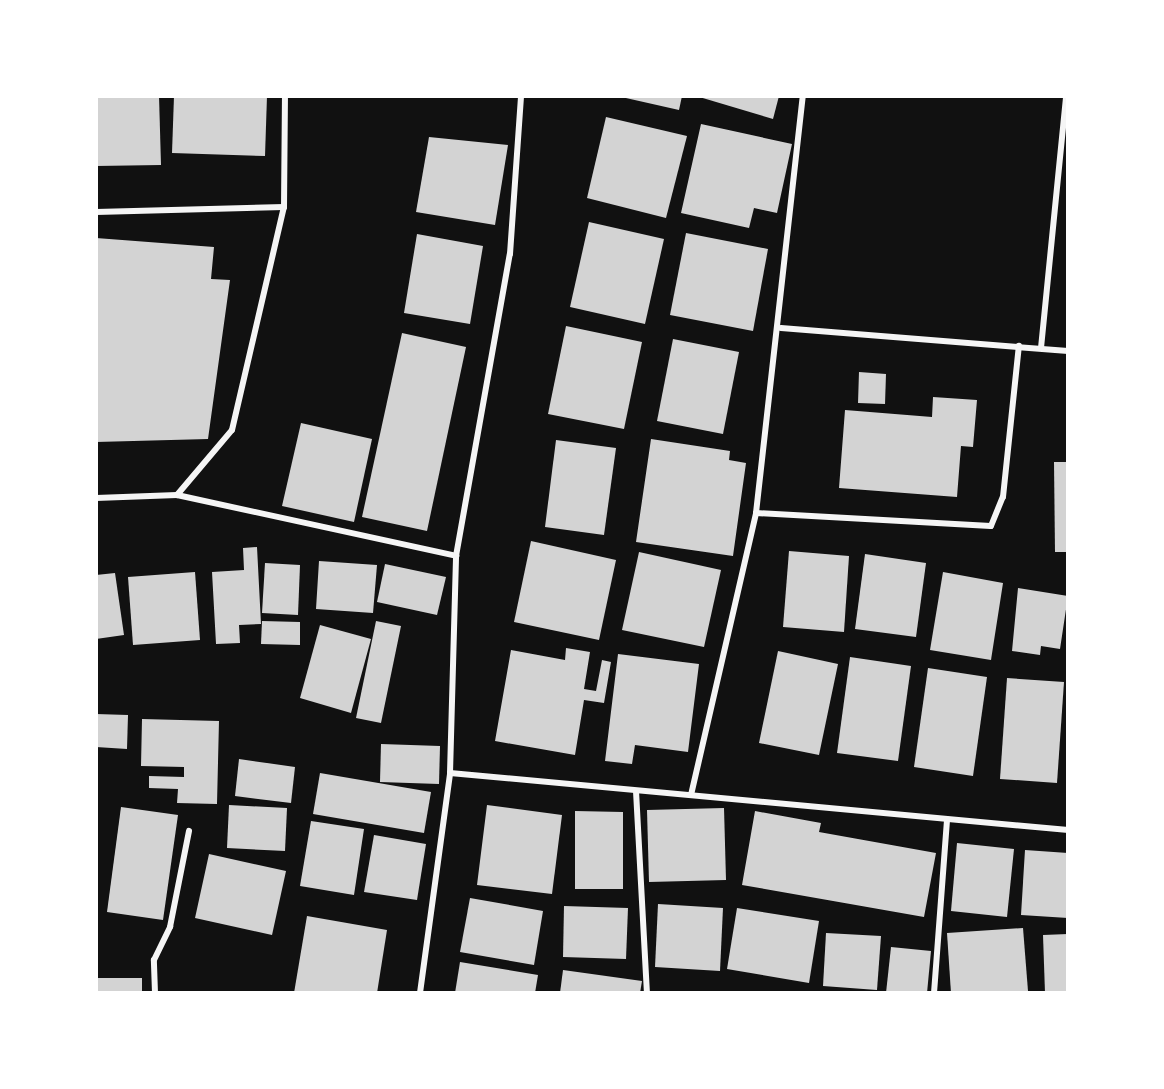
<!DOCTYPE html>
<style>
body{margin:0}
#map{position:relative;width:1164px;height:1089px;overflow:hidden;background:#111;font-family:"Crimson Pro",serif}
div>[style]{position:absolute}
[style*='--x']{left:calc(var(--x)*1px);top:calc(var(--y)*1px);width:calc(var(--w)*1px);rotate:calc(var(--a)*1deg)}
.building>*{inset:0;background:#d3d3d3}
.minor>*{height:6px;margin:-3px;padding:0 3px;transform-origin:3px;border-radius:3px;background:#f5f5f5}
span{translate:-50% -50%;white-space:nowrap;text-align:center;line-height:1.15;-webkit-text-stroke:6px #fff;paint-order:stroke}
.frame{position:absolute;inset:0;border:98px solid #fff;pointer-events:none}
</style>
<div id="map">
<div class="building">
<div style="clip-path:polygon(96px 96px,159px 96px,161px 165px,96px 166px)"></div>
<div style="clip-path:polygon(174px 96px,267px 96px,265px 156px,172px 153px)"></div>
<div style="clip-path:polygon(617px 96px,682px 96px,679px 110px)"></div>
<div style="clip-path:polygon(696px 96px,779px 96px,773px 119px)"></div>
<div style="clip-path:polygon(606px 117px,687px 136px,666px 218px,587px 198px)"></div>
<div style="clip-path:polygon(701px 124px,792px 144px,777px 213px,754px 208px,749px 228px,681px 213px)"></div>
<div style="clip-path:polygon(429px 137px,508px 145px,495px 225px,416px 212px)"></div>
<div style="clip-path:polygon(589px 222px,664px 239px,645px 324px,570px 307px)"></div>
<div style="clip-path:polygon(686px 233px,768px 249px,753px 331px,670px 315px)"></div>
<div style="clip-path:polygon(417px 234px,483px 246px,470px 324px,404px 313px)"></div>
<div style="clip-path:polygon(96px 238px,214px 247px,211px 279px,230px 280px,208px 439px,96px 442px)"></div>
<div style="clip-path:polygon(566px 326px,642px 342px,624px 429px,548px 414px)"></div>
<div style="clip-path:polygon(402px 333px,466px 347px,427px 531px,362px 517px)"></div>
<div style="clip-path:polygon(673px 339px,739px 352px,723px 434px,657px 421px)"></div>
<div style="clip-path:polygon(859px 372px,886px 374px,885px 404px,858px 403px)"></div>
<div style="clip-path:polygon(933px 397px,977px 400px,973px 447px,961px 446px,957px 497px,839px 488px,845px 410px,932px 417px)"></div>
<div style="clip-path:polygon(301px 423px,372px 439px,354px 522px,282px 506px)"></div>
<div style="clip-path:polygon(651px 439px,730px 451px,729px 460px,746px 463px,733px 556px,636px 542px)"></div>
<div style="clip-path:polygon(556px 440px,616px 448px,604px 535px,545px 527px)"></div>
<div style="clip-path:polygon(1054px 462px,1068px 462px,1068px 552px,1055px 552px)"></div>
<div style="clip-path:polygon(531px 541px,616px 560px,599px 640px,514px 622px)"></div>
<div style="clip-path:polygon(257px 547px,261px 624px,239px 625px,240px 643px,216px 644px,212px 572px,244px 570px,243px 548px)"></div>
<div style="clip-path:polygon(789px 551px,849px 556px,844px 632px,783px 627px)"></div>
<div style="clip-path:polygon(639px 552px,721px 570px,704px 647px,622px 630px)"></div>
<div style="clip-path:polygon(865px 554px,926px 563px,916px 637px,855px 629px)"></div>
<div style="clip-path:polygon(319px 561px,377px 565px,373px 613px,316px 609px)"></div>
<div style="clip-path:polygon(265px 563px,300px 565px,298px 615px,262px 613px)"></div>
<div style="clip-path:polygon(385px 564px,446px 577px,437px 615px,377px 602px)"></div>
<div style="clip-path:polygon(195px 572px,200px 640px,133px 645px,128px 577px)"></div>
<div style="clip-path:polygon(943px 572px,1003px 583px,991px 660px,930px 650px)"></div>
<div style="clip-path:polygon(115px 573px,124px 635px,96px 639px,96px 575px)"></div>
<div style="clip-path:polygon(1018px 588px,1068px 596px,1060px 649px,1041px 646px,1040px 655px,1012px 651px)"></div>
<div style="clip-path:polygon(262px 621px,300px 622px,300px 645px,261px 644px)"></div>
<div style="clip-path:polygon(376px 621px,401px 626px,381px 723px,356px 718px)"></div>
<div style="clip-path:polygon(320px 625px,371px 639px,351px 713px,300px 698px)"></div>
<div style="clip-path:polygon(566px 648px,590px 652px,584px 689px,596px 691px,602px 660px,611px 662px,604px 703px,584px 700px,575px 755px,495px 741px,511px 650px,565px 660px)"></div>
<div style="clip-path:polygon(778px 651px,838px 664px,819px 755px,759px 743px)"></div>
<div style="clip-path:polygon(618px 654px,699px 664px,688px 752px,635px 745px,632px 764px,605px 761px)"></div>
<div style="clip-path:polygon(850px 657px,911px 666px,898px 761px,837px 753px)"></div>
<div style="clip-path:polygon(928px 668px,987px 677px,973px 776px,914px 767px)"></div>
<div style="clip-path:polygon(1007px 678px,1064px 682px,1057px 783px,1000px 779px)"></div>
<div style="clip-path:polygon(96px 714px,128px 715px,127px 749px,96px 747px)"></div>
<div style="clip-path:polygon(142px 719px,219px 721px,217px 804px,177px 803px,178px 789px,149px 788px,149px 776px,184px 777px,184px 767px,141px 766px)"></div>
<div style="clip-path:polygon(381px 744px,440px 746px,439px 784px,380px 782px)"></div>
<div style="clip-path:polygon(239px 759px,295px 767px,291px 803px,235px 796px)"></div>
<div style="clip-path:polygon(320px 773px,431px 792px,424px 833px,313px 814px)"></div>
<div style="clip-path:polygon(229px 805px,287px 808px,285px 851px,227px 848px)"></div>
<div style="clip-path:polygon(487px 805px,562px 815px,552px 894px,477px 885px)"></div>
<div style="clip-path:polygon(121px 807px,178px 815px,163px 920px,107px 912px)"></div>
<div style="clip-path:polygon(724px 808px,726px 880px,649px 882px,647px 810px)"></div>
<div style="clip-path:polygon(575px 811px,623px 812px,623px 889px,575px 889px)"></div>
<div style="clip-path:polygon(755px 811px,821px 823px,819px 832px,936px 853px,924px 917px,742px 885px)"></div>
<div style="clip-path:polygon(311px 821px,364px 829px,354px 895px,300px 886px)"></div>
<div style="clip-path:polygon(374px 835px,426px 844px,417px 900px,364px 892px)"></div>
<div style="clip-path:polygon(957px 843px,1014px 849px,1007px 917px,951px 911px)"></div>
<div style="clip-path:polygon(1025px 850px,1068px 853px,1068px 918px,1021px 915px)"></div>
<div style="clip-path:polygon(209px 854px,286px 871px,272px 935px,195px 918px)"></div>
<div style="clip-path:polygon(470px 898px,543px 911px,534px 965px,460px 952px)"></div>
<div style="clip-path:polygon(658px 904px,723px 908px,720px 971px,655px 967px)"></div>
<div style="clip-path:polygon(564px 906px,628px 908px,626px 959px,563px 957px)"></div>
<div style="clip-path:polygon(737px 908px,819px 921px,809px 983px,727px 969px)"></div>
<div style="clip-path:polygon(307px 916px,387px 930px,377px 993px,294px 993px)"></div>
<div style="clip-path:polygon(1023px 928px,1028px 991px,951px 993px,947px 933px)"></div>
<div style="clip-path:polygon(826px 933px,881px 936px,877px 990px,823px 986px)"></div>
<div style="clip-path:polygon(1068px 934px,1068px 992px,1045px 993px,1043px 935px)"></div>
<div style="clip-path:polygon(891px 947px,931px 951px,927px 993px,886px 993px)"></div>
<div style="clip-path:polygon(460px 962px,538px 975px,535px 993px,455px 993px)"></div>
<div style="clip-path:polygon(563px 970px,642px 981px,640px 993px,560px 993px)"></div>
<div style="clip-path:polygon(96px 978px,142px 978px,142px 993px,96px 993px)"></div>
</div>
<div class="minor">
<div style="--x:96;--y:212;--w:188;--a:-1.5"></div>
<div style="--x:781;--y:328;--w:288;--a:4.6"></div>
<div style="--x:1041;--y:348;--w:253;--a:-84.3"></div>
<div style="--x:177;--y:495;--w:286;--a:12.3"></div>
<div style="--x:96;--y:498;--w:81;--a:-2.1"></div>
<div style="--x:177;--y:495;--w:85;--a:-49.8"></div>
<div style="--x:232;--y:430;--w:229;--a:-76.9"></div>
<div style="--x:284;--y:207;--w:111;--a:-89.5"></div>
<div style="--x:756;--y:513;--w:235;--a:3.2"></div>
<div style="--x:991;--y:526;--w:31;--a:-68"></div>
<div style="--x:1003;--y:497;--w:152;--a:-84"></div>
<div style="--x:450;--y:773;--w:621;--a:5.27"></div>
<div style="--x:636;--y:791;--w:202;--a:86.9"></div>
<div style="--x:691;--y:795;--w:289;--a:-77"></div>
<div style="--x:756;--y:513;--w:420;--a:-83.6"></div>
<div style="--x:155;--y:993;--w:33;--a:-92"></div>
<div style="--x:154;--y:960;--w:37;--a:-64"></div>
<div style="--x:170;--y:927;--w:98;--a:-78.8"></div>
<div style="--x:420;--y:993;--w:222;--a:-82.2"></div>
<div style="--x:450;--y:773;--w:217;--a:-88.4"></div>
<div style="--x:456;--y:556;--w:307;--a:-79.9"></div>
<div style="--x:510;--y:254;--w:158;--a:-86"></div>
<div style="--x:934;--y:993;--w:174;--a:-85.7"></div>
</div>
<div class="frame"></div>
</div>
